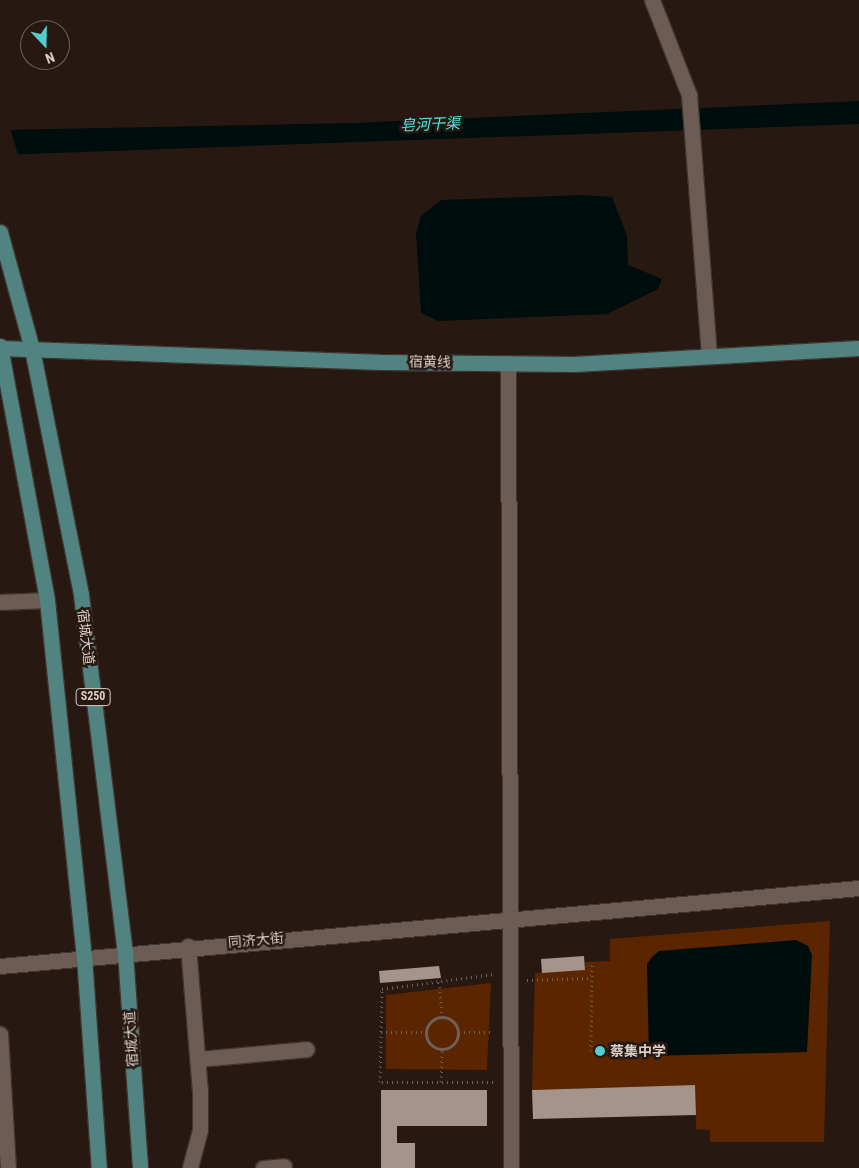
<!DOCTYPE html>
<meta charset="utf-8">
<style>
body{margin:0}
#map{position:relative;width:859px;height:1168px;overflow:hidden;background:#271911;font-family:"Roboto Condensed","Noto Sans SC",sans-serif}
div>[style]{position:absolute}
[style*='--x']{left:calc(var(--x)*1px);top:calc(var(--y)*1px);width:calc(var(--w)*1px);rotate:calc(var(--a)*1deg)}
.green>*{inset:0;background:#5b2500}
.water>*{inset:0;background:#000d0d}
.pier>*{inset:0;background:#271911}
.building>*{inset:0;background:#a6948a}
.path>*{height:3px;margin-top:-1.5px;transform-origin:0;background:repeating-linear-gradient(90deg,#6d615a 0 1px,transparent 0 5px)}
.path>.ring{margin:-1.5px;padding:0;box-sizing:content-box;background:none;border:3px solid #6d615a;border-radius:50%}
.roads{filter:drop-shadow(1px 0 #3f3531) drop-shadow(-1px 0 #3f3531) drop-shadow(0 1px #3f3531) drop-shadow(0 -1px #3f3531)}
.minor>*{height:15px;margin:-7.5px;padding:0 7.5px;transform-origin:7.5px;border-radius:7.5px;background:#6d5c53}
.major>*{height:15px;margin:-7.5px;padding:0 7.5px;transform-origin:7.5px;border-radius:7.5px;background:#518381}
.dots>*{width:14px;height:14px;translate:-50% -50%;box-sizing:border-box;border:2px solid #271911;border-radius:50%}
span{translate:-50% -50%;white-space:nowrap;text-align:center;line-height:1.15;-webkit-text-stroke:5px #271911;paint-order:stroke}
.shield-label span{padding:1px 4px;background:#271911;border:1px solid;border-radius:4px;-webkit-text-stroke-width:0}
.shield-label{font-size:12px;color:#d9cfca;font-weight:700}
.street-label{font-size:14px;color:#d9cfca}
.poi-label{font-size:14px;color:#d9cfca;font-weight:700}
.left{translate:0 -50%;text-align:left}
.water-label{font-size:15px;color:#53e6e9;font-style:italic}
.north{position:absolute;left:20px;top:20px;width:50px;height:50px;box-sizing:border-box;background:#271911;border:1px solid #6e625b;border-radius:50%;rotate:159deg;font-size:14px;font-weight:700;line-height:20px;text-align:center;color:#d9cfca}
.north::after{content:'';display:block;margin:auto;width:18px;height:22px;background:#52cdd0;clip-path:polygon(50% 0,100% 100%,50% 72%,0 100%)}
</style>
<div id="map">
<div class="green">
<div style="clip-path:polygon(830px 921px,824px 1142px,710px 1142px,710px 1130px,696px 1129px,695px 1085px,532px 1090px,535px 973px,585px 970px,585px 962px,610px 961px,610px 939px)"></div>
<div style="clip-path:polygon(491px 983px,487px 1070px,386px 1069px,386px 995px)"></div>
</div>
<div class="water">
<div style="clip-path:polygon(859px 101px,859px 124px,0 155px,0 130px,354px 123px)"></div>
<div style="clip-path:polygon(583px 195px,612px 197px,627px 236px,628px 265px,662px 279px,658px 289px,607px 314px,438px 321px,421px 313px,416px 233px,421px 216px,441px 200px)"></div>
<div style="clip-path:polygon(796px 940px,808px 946px,812px 955px,807px 1052px,649px 1056px,647px 964px,652px 957px,659px 951px)"></div>
</div>
<div class="pier">
<div style="clip-path:polygon(0 128px,10px 128px,19px 158px,0 157px)"></div>
</div>
<div class="building">
<div style="clip-path:polygon(584px 956px,585px 970px,542px 973px,541px 959px)"></div>
<div style="clip-path:polygon(439px 966px,441px 978px,380px 983px,379px 971px)"></div>
<div style="clip-path:polygon(695px 1085px,696px 1115px,533px 1119px,532px 1090px)"></div>
<div style="clip-path:polygon(381px 1090px,487px 1090px,487px 1126px,397px 1126px,397px 1143px,415px 1143px,415px 1168px,381px 1168px)"></div>
</div>
<div class="path">
<div style="--x:527;--y:980;--w:64;--a:-1.8"></div>
<div style="--x:439;--y:982;--w:35;--a:85"></div>
<div class="ring" style="left:426px;top:1017px;width:29px;height:29px"></div>
<div style="--x:381;--y:1032;--w:45;--a:0"></div>
<div style="--x:459;--y:1032;--w:34;--a:0"></div>
<div style="--x:591;--y:1051;--w:89;--a:-89.4"></div>
<div style="--x:441;--y:1082;--w:32;--a:-88"></div>
<div style="--x:493;--y:1082;--w:113;--a:180"></div>
<div style="--x:380;--y:1082;--w:93;--a:-88.8"></div>
<div style="--x:382;--y:989;--w:113;--a:-7.6"></div>
</div>
<div class="roads">
<div class="minor">
<div style="--x:652;--y:0;--w:102;--a:68.7"></div>
<div style="--x:689;--y:95;--w:261;--a:85.6"></div>
<div style="--x:508;--y:363;--w:805;--a:89.79"></div>
<div style="--x:0;--y:602;--w:47;--a:-2.4"></div>
<div style="--x:188;--y:946;--w:145;--a:85.3"></div>
<div style="--x:200;--y:1091;--w:39;--a:90"></div>
<div style="--x:200;--y:1130;--w:39;--a:105"></div>
<div style="--x:0;--y:966;--w:863;--a:-5.19"></div>
<div style="--x:0;--y:1034;--w:134;--a:86.6"></div>
<div style="--x:198;--y:1059;--w:109;--a:-5.2"></div>
<div style="--x:263;--y:1168;--w:21;--a:-5"></div>
</div>
<div class="major">
<div style="--x:0;--y:232;--w:121;--a:74.7"></div>
<div style="--x:32;--y:349;--w:251;--a:78.7"></div>
<div style="--x:81;--y:595;--w:360;--a:83"></div>
<div style="--x:125;--y:952;--w:217;--a:86"></div>
<div style="--x:0;--y:346;--w:258;--a:79.5"></div>
<div style="--x:47;--y:600;--w:358;--a:84.1"></div>
<div style="--x:84;--y:956;--w:213;--a:86"></div>
<div style="--x:0;--y:348;--w:382;--a:2.1"></div>
<div style="--x:382;--y:362;--w:192;--a:0.6"></div>
<div style="--x:574;--y:364;--w:285;--a:-3.2"></div>
</div>
</div>
<div class="dots">
<div style="left:600px;top:1051px;background:#52cdd0"></div>
</div>
<div class="shield-label">
<span style="left:93px;top:697px">S250</span>
</div>
<div class="street-label">
<span style="left:430px;top:362px;rotate:1deg">宿黄线</span>
<span style="left:86px;top:637px;rotate:83deg">宿城大道</span>
<span style="left:256px;top:940px;rotate:-5deg">同济大街</span>
<span style="left:131px;top:1039px;rotate:-94deg">宿城大道</span>
</div>
<div class="poi-label">
<span class="left" style="left:610px;top:1051px">蔡集中学</span>
</div>
<div class="water-label">
<span style="left:430px;top:125px;rotate:-2deg">皂河干渠</span>
</div>
<div class="north">N</div>
</div>
